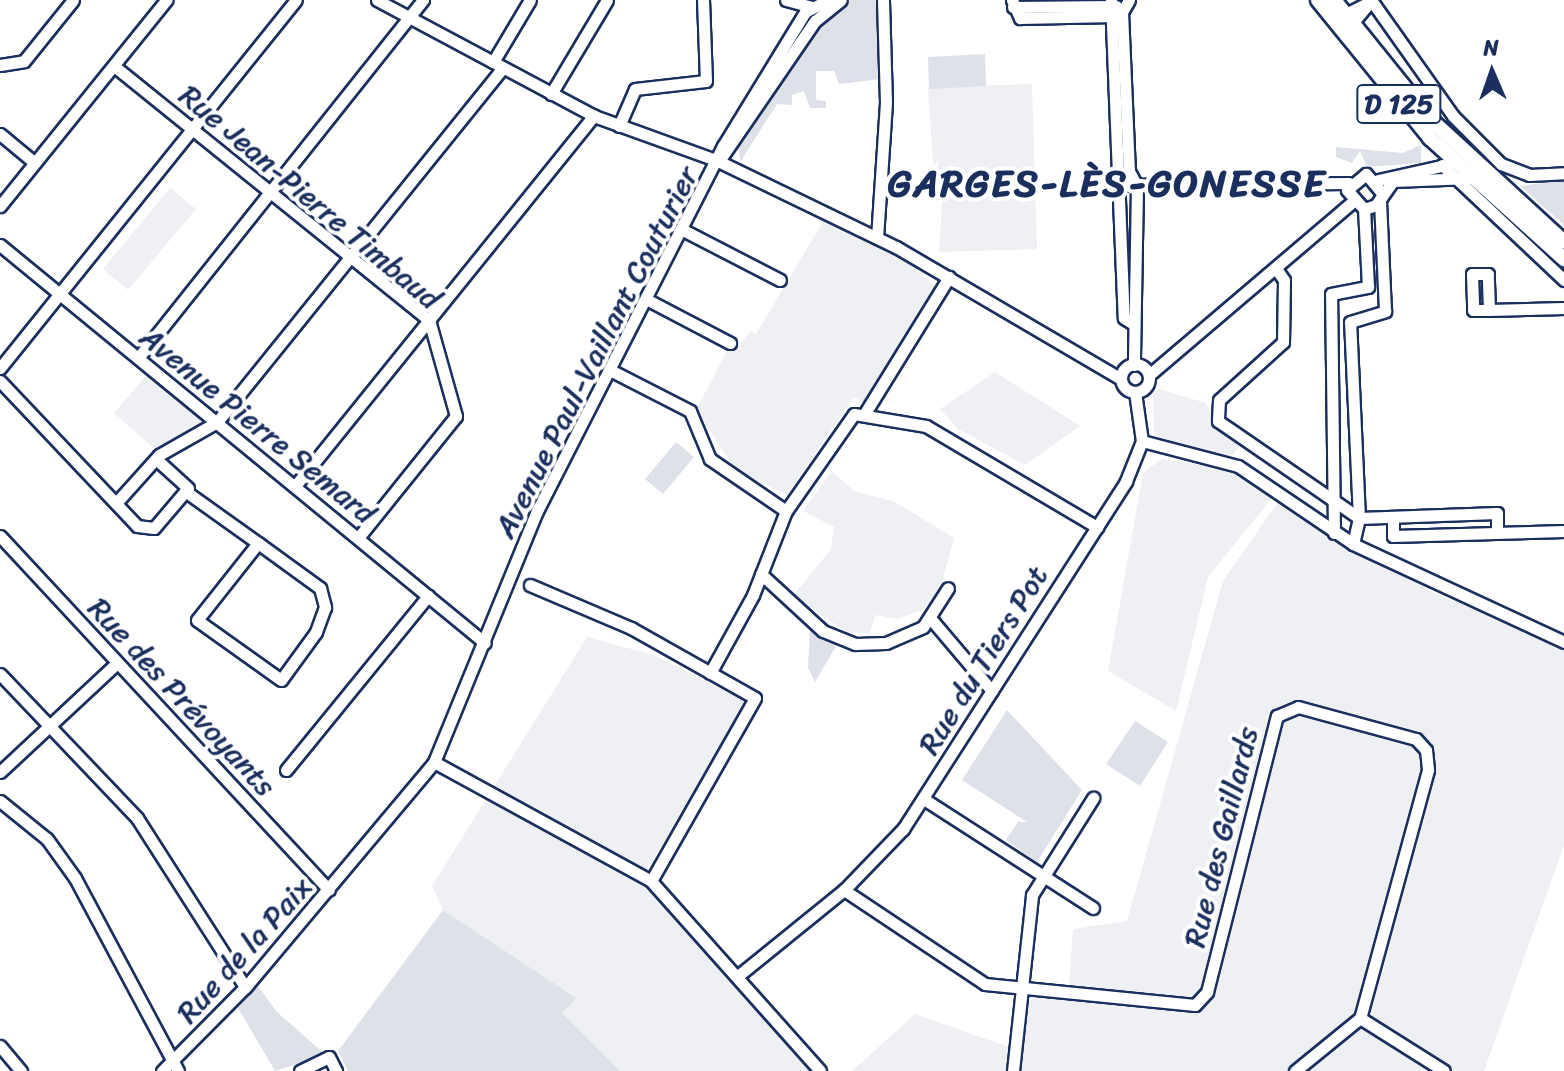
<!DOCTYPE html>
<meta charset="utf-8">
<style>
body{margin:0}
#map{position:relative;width:1564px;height:1071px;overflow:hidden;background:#fff;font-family:Sriracha,sans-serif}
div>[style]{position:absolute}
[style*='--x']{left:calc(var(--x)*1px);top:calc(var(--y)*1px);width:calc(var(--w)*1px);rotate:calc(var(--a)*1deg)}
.built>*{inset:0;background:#eff0f4}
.green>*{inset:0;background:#dee1e7}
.roads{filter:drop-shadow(2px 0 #1b2f5e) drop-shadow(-2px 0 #1b2f5e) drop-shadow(0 2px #1b2f5e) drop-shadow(0 -2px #1b2f5e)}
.minor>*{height:11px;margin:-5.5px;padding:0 5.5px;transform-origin:5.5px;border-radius:5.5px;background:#fff}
.minor>.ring{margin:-5.5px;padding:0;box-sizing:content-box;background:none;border:11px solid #fff;border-radius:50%}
.major>*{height:14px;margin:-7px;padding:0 7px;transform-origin:7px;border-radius:7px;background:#fff}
span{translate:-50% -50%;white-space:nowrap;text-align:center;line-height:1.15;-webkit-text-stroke:8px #fff;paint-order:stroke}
.shield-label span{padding:2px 6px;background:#fff;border:2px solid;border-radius:6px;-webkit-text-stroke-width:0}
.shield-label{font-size:28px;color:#1b2f5e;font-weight:700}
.street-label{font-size:30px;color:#1b2f5e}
.district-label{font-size:38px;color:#1b2f5e;font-weight:700;letter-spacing:2px}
.north{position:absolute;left:1452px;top:32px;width:80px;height:80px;-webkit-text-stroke:6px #fff;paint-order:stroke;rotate:358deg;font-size:22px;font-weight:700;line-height:32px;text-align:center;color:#1b2f5e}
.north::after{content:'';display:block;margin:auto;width:28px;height:36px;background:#1b2f5e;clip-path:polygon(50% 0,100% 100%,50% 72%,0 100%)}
</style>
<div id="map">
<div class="built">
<div style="clip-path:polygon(1032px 84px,1037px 249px,939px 252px,943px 186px,934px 175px,928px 88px)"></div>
<div style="clip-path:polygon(170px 188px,196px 209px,128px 290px,103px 269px)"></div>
<div style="clip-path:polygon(824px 220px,900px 254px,935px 287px,863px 402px,854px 397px,787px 495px,736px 470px,696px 410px,728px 349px,735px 351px,750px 331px,756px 334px)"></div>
<div style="clip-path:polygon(995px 372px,1080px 426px,1025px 465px,958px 429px,940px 409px)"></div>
<div style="clip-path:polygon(148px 373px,200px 416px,200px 425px,155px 449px,114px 413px)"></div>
<div style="clip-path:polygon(1159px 389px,1206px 403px,1217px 428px,1241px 443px,1232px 456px,1166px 444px,1154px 431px,1153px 393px)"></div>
<div style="clip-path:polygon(1161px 459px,1232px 470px,1272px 498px,1208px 577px,1176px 711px,1108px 671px,1143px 473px)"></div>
<div style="clip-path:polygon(832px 471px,854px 491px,895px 502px,954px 538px,939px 593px,922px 610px,897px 619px,875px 615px,870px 633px,848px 633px,793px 596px,831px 549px,834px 527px,803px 511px)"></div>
<div style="clip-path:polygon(1278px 502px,1434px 593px,1564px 646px,1564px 845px,1484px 1071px,852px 1071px,915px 1014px,1020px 1051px,1032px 992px,1069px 987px,1073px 929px,1127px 921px,1223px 581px)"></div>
<div style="clip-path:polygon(587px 637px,654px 655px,751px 704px,640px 880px,822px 1071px,620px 1071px,561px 1013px,575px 998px,443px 910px,432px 886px)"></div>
</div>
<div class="green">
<div style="clip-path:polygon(843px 0,879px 0,881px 79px,839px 84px,834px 71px,816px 71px,816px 100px,826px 101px,826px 108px,810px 108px,804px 91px,792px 95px,792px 105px,777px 104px,742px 159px,742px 171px,738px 144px,820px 21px)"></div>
<div style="clip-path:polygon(985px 54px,986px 86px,929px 89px,928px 57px)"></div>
<div style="clip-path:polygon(1421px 145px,1421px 163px,1367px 167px,1360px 151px,1352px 163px,1336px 157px,1336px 147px,1403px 153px)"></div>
<div style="clip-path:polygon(1564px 180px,1564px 225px,1520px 186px)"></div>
<div style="clip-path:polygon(676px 442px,694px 457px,663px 494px,645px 479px)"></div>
<div style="clip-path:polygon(810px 623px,836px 646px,815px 682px,808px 668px)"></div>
<div style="clip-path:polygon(1007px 710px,1082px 790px,1037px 862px,1006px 840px,1018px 822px,1027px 822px,962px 780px)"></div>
<div style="clip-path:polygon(1135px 721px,1168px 742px,1140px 786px,1106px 764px)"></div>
<div style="clip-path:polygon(443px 910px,576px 998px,562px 1013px,620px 1071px,348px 1071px,338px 1051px)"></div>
<div style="clip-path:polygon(258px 986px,277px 1012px,326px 1055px,275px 1071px,238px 1008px)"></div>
</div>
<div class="roads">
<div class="minor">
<div style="--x:377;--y:0;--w:246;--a:28.1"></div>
<div style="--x:594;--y:116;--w:132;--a:19.9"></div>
<div style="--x:718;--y:161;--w:198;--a:25.8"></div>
<div style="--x:896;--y:247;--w:261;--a:30.4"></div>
<div style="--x:786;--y:0;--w:27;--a:15"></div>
<div style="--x:1012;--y:0;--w:20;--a:66"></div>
<div style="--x:1020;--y:18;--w:95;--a:-1.2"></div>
<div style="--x:1111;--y:0;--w:318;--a:87.7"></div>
<div style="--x:1124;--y:318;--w:9;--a:32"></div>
<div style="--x:1129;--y:0;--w:14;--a:120"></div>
<div style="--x:1122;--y:12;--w:159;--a:87.5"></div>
<div style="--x:1129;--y:171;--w:17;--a:62"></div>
<div style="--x:1137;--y:186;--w:179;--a:91"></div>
<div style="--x:1371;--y:0;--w:142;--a:54.7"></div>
<div style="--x:1453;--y:116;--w:68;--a:45"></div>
<div style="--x:1501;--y:164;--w:30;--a:21"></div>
<div style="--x:1529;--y:175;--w:35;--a:-3"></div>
<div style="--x:1013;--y:7;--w:103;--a:-0.6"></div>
<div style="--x:1340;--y:17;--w:35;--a:-27"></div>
<div style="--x:1349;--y:27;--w:34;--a:-50"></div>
<div style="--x:493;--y:62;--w:72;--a:-59.2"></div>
<div style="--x:0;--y:65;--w:24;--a:-9"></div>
<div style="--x:24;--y:61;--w:78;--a:-51.2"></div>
<div style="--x:114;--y:66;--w:405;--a:38.9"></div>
<div style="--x:429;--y:320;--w:100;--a:74.3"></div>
<div style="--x:456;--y:416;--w:156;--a:128.8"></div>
<div style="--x:551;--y:94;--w:109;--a:-59.2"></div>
<div style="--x:619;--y:126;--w:40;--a:-66.6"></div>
<div style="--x:635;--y:89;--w:71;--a:-6.4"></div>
<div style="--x:706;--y:81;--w:81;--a:-92.1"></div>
<div style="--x:0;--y:134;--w:45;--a:39.6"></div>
<div style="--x:719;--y:161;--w:170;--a:-55.6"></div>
<div style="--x:815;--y:21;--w:33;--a:-39"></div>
<div style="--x:1442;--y:165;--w:168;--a:43.3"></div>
<div style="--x:1378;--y:180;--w:70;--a:-12.4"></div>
<div style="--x:1117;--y:185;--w:232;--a:-0.5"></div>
<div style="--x:1382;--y:193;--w:25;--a:-130"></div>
<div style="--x:1366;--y:174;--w:25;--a:140"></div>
<div style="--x:1347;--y:190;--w:25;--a:48"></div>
<div style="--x:1364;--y:209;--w:13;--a:-18"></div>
<div style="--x:1376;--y:205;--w:29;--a:-55"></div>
<div style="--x:1393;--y:181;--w:79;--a:-2.2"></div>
<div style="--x:0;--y:206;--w:265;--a:-51.1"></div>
<div style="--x:683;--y:230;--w:109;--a:27.3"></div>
<div style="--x:877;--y:238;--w:136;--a:-86.2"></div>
<div style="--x:886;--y:102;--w:102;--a:-91.7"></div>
<div style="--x:0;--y:245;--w:627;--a:39.37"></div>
<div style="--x:1277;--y:270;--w:12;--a:55"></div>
<div style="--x:1284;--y:280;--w:62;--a:90.9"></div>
<div style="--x:1283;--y:342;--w:86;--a:137.8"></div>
<div style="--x:1219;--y:400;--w:21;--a:93"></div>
<div style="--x:1218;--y:421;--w:171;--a:34.5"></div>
<div style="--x:1359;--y:518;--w:138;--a:-2.1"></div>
<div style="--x:1497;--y:513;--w:19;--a:90"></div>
<div style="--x:646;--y:299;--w:95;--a:27.6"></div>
<div style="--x:1489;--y:310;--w:36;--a:-92"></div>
<div style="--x:1488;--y:274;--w:16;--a:180"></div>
<div style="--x:1472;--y:274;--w:36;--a:88"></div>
<div style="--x:1473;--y:310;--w:16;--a:0"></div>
<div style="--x:1489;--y:310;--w:75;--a:-1.5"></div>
<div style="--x:138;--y:358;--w:458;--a:-51.5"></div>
<div class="ring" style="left:1121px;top:364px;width:17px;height:17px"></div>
<div style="--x:0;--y:368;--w:472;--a:-51.2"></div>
<div style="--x:610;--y:370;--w:90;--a:27.1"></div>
<div style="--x:690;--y:411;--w:52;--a:67.4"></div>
<div style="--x:710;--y:459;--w:92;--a:34.4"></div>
<div style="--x:1149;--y:375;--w:265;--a:-40.4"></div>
<div style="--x:0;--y:381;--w:199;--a:46.6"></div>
<div style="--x:137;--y:526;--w:17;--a:7"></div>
<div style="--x:154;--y:528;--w:52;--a:-49.6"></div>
<div style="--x:188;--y:488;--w:43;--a:-137.8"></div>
<div style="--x:1135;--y:392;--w:49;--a:81.9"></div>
<div style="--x:1142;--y:441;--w:99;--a:14.6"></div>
<div style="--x:1238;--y:466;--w:139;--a:34.1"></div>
<div style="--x:1353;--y:544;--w:233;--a:24.9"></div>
<div style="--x:865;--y:413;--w:160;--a:-58.3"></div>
<div style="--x:295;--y:486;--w:476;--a:-51.1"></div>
<div style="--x:185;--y:491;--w:90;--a:35.5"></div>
<div style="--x:258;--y:543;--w:77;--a:36"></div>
<div style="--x:320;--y:588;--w:20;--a:75"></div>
<div style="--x:325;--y:607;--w:27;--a:110"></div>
<div style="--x:316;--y:632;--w:59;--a:126.1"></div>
<div style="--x:281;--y:680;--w:103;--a:-144.5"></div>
<div style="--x:197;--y:620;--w:98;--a:-51.6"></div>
<div style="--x:116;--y:503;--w:64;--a:-48.1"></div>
<div style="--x:159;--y:455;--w:67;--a:-29.6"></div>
<div style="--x:217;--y:422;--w:455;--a:-51.1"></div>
<div style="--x:1393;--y:517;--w:19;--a:90"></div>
<div style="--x:1393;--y:536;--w:171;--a:-1.7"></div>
<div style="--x:1334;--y:533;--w:239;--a:-90.7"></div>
<div style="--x:1331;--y:294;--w:38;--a:-11"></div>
<div style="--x:1368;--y:287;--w:78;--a:-92.9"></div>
<div style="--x:0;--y:536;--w:483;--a:47.1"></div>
<div style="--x:1353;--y:544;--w:27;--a:-77"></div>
<div style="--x:1359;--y:518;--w:196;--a:-92.6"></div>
<div style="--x:1350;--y:322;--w:37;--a:-17"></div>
<div style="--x:1385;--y:311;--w:112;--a:-92.6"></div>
<div style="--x:761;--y:574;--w:84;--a:42.6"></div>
<div style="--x:823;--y:631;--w:35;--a:22"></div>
<div style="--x:855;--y:644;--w:31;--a:-2"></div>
<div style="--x:886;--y:643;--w:40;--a:-23.4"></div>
<div style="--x:923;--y:627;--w:46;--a:-57.3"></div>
<div style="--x:530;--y:585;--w:110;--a:23.1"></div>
<div style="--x:631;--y:628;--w:142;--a:29.4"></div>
<div style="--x:755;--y:698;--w:210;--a:119.6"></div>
<div style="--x:931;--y:619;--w:94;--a:49.7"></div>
<div style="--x:710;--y:673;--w:89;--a:-61.1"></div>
<div style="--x:753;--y:595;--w:90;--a:-68.6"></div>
<div style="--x:786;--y:511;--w:118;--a:-55"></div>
<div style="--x:854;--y:414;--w:73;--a:9.5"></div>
<div style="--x:926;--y:426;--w:199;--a:30.6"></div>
<div style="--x:0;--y:674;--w:199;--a:46.4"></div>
<div style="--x:137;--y:818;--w:201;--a:57.4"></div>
<div style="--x:434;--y:762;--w:247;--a:28.7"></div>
<div style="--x:651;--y:881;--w:254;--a:48.3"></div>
<div style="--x:286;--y:770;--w:225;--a:-50.8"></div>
<div style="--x:0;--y:772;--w:160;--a:-43"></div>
<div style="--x:924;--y:799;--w:201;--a:32.8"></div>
<div style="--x:0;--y:801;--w:60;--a:39"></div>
<div style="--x:47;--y:839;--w:48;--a:54.3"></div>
<div style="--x:75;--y:878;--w:219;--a:61.9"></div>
<div style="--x:844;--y:890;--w:169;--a:33.7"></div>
<div style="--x:985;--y:984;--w:211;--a:5.7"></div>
<div style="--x:1195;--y:1005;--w:18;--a:-47"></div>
<div style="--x:1207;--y:992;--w:285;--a:-75.8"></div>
<div style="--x:1277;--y:716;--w:23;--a:-23"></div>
<div style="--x:1298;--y:707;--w:122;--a:15.2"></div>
<div style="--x:1416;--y:739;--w:15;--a:48"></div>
<div style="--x:1426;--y:750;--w:20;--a:84"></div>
<div style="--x:1428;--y:770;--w:257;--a:105.3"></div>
<div style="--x:739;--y:975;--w:135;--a:-39"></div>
<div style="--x:844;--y:890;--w:85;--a:-46"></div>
<div style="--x:903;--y:829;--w:413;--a:-57.3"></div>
<div style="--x:1126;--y:481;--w:43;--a:-68.2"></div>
<div style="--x:1360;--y:1018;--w:99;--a:32.2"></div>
<div style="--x:0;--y:1046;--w:33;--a:50"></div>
<div style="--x:162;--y:1071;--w:122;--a:-45.3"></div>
<div style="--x:248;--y:984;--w:290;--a:-50"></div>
<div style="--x:434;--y:762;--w:271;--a:-67.7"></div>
<div style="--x:537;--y:511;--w:410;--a:-63"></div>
<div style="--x:723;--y:146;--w:157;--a:-58.5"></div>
<div style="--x:805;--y:12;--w:26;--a:-28"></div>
<div style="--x:300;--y:1071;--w:32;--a:-26"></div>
<div style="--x:329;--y:1057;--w:16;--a:63"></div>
<div style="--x:1013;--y:1071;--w:177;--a:-83.8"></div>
<div style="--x:1032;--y:895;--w:115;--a:-57.8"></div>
<div style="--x:1295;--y:1071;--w:84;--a:-39.2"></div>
</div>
<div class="major">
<div style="--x:1318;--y:0;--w:178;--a:50.9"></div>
<div style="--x:1430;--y:138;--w:181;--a:42.1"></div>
<div style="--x:1334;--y:0;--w:154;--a:51.1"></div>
<div style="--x:1431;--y:120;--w:180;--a:42.5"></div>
</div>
</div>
<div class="shield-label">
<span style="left:1399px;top:104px">D 125</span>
</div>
<div class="street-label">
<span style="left:310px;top:197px;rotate:40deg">Rue Jean-Pierre Timbaud</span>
<span style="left:596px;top:352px;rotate:-63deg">Avenue Paul-Vaillant Couturier</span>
<span style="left:258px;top:425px;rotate:39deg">Avenue Pierre Semard</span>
<span style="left:983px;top:660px;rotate:-58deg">Rue du Tiers Pot</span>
<span style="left:182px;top:697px;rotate:47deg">Rue des Prévoyants</span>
<span style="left:1221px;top:837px;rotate:-76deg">Rue des Gaillards</span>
<span style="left:244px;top:950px;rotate:-48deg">Rue de la Paix</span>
</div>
<div class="district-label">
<span style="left:1107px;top:184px">GARGES-LÈS-GONESSE</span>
</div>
<div class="north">N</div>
</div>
